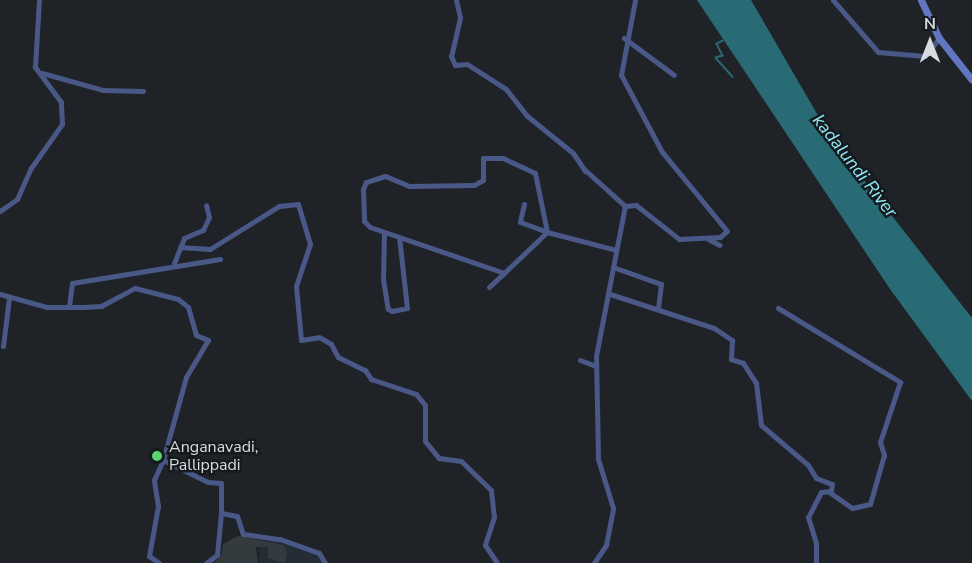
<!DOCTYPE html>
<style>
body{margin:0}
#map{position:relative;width:972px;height:563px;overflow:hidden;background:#1f2328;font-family:"Nunito Sans",sans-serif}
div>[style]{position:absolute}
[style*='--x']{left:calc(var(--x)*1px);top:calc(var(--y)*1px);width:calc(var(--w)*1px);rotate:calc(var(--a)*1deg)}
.built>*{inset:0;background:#242d36}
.water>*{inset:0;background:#296b75}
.stream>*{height:1.5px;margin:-0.75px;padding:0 0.75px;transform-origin:0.75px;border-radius:0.75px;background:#296b75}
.building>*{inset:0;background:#343b3e}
.minor>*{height:5px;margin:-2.5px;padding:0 2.5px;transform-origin:2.5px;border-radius:2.5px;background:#4a5887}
.secondary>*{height:7px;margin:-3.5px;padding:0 3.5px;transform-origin:3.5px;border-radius:3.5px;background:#6175c0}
.dots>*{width:16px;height:16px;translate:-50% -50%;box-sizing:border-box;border:3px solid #151a1e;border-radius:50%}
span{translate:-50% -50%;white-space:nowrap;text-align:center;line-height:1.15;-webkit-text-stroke:5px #151a1e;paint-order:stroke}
.poi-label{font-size:16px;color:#d8dbdf}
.left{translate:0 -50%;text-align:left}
.water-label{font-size:18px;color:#91e8f6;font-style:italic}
.north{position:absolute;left:900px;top:12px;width:60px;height:60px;-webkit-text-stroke:4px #151a1e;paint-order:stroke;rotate:0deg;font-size:16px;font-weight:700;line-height:24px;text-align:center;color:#d8dbdf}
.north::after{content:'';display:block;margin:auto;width:21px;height:27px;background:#d8dbdf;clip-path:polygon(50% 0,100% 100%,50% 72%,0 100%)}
</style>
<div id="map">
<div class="built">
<div style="clip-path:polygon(259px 540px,282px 541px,323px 558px,322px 563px,259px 563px)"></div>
</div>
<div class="water">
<div style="clip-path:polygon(697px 0,751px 0,831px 138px,972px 318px,972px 401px,890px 289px)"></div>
</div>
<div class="stream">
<div style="--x:723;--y:41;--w:7;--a:153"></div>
<div style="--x:717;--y:44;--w:13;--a:63"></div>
<div style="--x:723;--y:56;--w:7;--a:164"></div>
<div style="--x:716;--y:58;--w:25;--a:48"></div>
</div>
<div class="building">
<div style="clip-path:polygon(238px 536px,283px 545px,287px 552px,285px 563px,268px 558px,268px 547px,256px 547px,258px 563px,214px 563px,221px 557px,223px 544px)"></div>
</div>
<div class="minor">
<div style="--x:456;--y:0;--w:18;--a:77"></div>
<div style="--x:460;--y:18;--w:39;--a:103"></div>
<div style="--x:451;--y:56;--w:10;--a:66"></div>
<div style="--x:455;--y:65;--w:12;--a:-5"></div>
<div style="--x:467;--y:64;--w:46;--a:32.7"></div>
<div style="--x:506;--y:89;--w:33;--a:52"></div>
<div style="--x:526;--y:115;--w:60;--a:39"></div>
<div style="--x:573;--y:153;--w:22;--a:56"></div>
<div style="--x:833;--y:0;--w:69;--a:49.1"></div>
<div style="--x:878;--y:52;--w:47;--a:4.9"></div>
<div style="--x:925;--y:56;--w:23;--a:-52"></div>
<div style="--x:624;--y:38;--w:62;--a:36.5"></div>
<div style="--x:42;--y:73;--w:63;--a:15.6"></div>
<div style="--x:103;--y:90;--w:40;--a:1.4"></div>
<div style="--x:584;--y:169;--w:55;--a:42.1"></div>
<div style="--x:524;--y:204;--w:18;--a:103"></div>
<div style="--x:520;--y:222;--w:29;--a:20"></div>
<div style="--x:0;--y:211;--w:21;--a:-35"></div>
<div style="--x:17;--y:199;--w:34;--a:-66"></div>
<div style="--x:31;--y:168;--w:54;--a:-54.8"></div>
<div style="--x:62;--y:124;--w:22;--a:-93"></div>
<div style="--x:61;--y:102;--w:44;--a:-126.6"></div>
<div style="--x:35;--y:67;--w:67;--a:-86.6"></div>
<div style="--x:384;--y:232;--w:47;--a:91.2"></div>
<div style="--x:383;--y:279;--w:30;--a:81"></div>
<div style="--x:388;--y:309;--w:4;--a:27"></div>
<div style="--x:392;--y:311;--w:15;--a:-11"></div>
<div style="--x:407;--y:308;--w:71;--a:-96.4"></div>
<div style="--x:547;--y:232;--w:60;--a:-101.5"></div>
<div style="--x:535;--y:173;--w:35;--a:-155"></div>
<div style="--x:503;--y:158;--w:20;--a:180"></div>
<div style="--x:483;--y:158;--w:22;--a:90"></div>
<div style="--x:483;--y:180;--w:10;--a:151"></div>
<div style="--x:474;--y:185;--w:65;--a:179.1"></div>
<div style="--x:409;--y:186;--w:26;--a:-157"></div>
<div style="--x:385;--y:176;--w:20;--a:162"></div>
<div style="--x:366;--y:182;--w:8;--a:113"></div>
<div style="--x:363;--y:189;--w:32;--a:88"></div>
<div style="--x:364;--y:221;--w:8;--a:45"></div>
<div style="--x:370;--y:227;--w:142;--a:18.9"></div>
<div style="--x:504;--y:273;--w:59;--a:-43.6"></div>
<div style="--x:547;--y:232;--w:71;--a:14.6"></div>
<div style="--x:708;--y:239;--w:13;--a:27"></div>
<div style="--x:180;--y:247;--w:30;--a:4"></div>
<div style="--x:210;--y:249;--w:81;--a:-31.9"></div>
<div style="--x:279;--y:206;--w:19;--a:-6"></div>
<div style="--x:298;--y:204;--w:42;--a:73.3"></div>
<div style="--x:310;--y:244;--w:44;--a:108.4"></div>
<div style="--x:296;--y:286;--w:54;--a:84.7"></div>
<div style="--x:301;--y:340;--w:18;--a:-9"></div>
<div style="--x:319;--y:337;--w:14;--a:30"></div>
<div style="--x:331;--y:344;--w:15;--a:62"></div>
<div style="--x:338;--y:357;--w:30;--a:26"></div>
<div style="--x:365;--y:370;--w:11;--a:56"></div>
<div style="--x:371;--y:379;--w:47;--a:18.4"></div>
<div style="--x:416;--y:394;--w:14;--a:51"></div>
<div style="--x:425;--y:405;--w:36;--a:90"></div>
<div style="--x:425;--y:441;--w:22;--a:51"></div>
<div style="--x:439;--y:458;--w:22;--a:8"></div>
<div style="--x:461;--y:461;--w:42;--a:44"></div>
<div style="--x:491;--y:490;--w:27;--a:84"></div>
<div style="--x:494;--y:517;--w:29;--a:108"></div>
<div style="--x:485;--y:545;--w:22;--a:56"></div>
<div style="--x:174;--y:263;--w:27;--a:-68"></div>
<div style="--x:184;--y:238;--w:21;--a:-23"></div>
<div style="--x:203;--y:230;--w:14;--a:-65"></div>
<div style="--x:209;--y:217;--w:12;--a:-104"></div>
<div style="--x:613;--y:267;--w:51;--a:19.5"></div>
<div style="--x:661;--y:284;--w:25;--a:97"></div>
<div style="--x:489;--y:287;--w:21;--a:-43"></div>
<div style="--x:0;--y:294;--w:49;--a:15.5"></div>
<div style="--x:47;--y:307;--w:37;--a:0"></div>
<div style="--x:84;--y:307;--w:17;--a:-3"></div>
<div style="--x:101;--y:306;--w:38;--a:-28"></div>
<div style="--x:135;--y:288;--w:44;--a:14.3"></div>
<div style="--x:178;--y:299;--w:13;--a:39"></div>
<div style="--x:188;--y:307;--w:29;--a:74"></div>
<div style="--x:196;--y:335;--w:13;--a:23"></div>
<div style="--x:208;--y:340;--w:43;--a:120.7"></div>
<div style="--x:186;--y:377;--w:86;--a:105.5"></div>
<div style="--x:610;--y:294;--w:109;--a:18.1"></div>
<div style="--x:714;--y:328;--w:22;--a:34"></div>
<div style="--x:732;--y:340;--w:19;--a:93"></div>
<div style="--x:731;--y:359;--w:13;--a:18"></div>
<div style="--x:743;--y:363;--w:24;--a:57"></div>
<div style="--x:756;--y:383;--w:42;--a:83.2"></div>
<div style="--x:761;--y:425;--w:62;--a:40.4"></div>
<div style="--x:808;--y:465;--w:15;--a:58"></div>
<div style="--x:816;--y:478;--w:17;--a:21"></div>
<div style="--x:832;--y:484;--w:7;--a:98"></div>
<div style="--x:831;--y:491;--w:10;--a:174"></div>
<div style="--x:821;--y:492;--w:28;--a:117"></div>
<div style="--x:808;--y:517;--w:27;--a:73"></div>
<div style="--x:816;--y:543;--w:20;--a:90"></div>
<div style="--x:69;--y:307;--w:24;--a:-83"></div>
<div style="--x:72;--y:283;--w:150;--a:-9.2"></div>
<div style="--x:778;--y:308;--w:143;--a:31.2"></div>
<div style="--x:900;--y:382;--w:63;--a:108.4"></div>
<div style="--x:880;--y:442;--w:14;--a:73"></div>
<div style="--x:884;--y:455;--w:51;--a:105.9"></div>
<div style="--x:870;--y:504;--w:18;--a:167"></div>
<div style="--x:852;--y:508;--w:28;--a:-145"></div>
<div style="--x:3;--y:346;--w:48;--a:-82.9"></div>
<div style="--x:580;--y:360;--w:17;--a:21"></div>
<div style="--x:163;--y:460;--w:50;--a:26.1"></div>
<div style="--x:208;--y:482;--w:13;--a:4"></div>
<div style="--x:221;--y:483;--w:30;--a:90"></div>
<div style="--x:221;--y:513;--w:16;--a:11"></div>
<div style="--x:237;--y:516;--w:19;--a:72"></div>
<div style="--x:243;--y:534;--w:37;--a:8"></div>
<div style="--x:280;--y:539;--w:41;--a:19.7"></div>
<div style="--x:319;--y:553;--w:12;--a:59"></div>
<div style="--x:159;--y:563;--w:12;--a:-145"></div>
<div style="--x:149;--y:556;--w:51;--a:-79.8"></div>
<div style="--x:158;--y:506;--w:26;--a:-99"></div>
<div style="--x:154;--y:480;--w:22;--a:-66"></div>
<div style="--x:206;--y:563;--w:14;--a:-36"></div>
<div style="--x:217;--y:555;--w:42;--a:-84.6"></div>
<div style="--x:594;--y:563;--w:22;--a:-56"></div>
<div style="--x:606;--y:545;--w:38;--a:-79"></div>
<div style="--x:613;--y:508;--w:51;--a:-107"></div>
<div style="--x:598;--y:459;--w:103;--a:-91.1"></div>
<div style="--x:596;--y:356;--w:153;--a:-79.1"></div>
<div style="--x:625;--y:206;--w:11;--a:-5"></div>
<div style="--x:636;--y:205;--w:55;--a:38.3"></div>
<div style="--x:679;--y:239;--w:41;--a:-2.8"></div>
<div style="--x:720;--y:237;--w:9;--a:-41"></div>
<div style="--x:727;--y:231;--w:102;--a:-129.4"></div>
<div style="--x:662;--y:152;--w:87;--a:-118"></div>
<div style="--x:621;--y:75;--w:76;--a:-79.4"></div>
</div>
<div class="secondary">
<div style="--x:921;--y:0;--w:42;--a:64.7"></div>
<div style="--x:939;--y:38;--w:53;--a:51.8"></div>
</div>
<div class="dots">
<div style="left:157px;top:456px;background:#5bd56e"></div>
</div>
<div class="poi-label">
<span class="left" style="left:169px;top:456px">Anganavadi,<br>Pallippadi</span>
</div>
<div class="water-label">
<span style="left:855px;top:166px;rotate:52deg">kadalundi River</span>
</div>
<div class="north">N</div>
</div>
